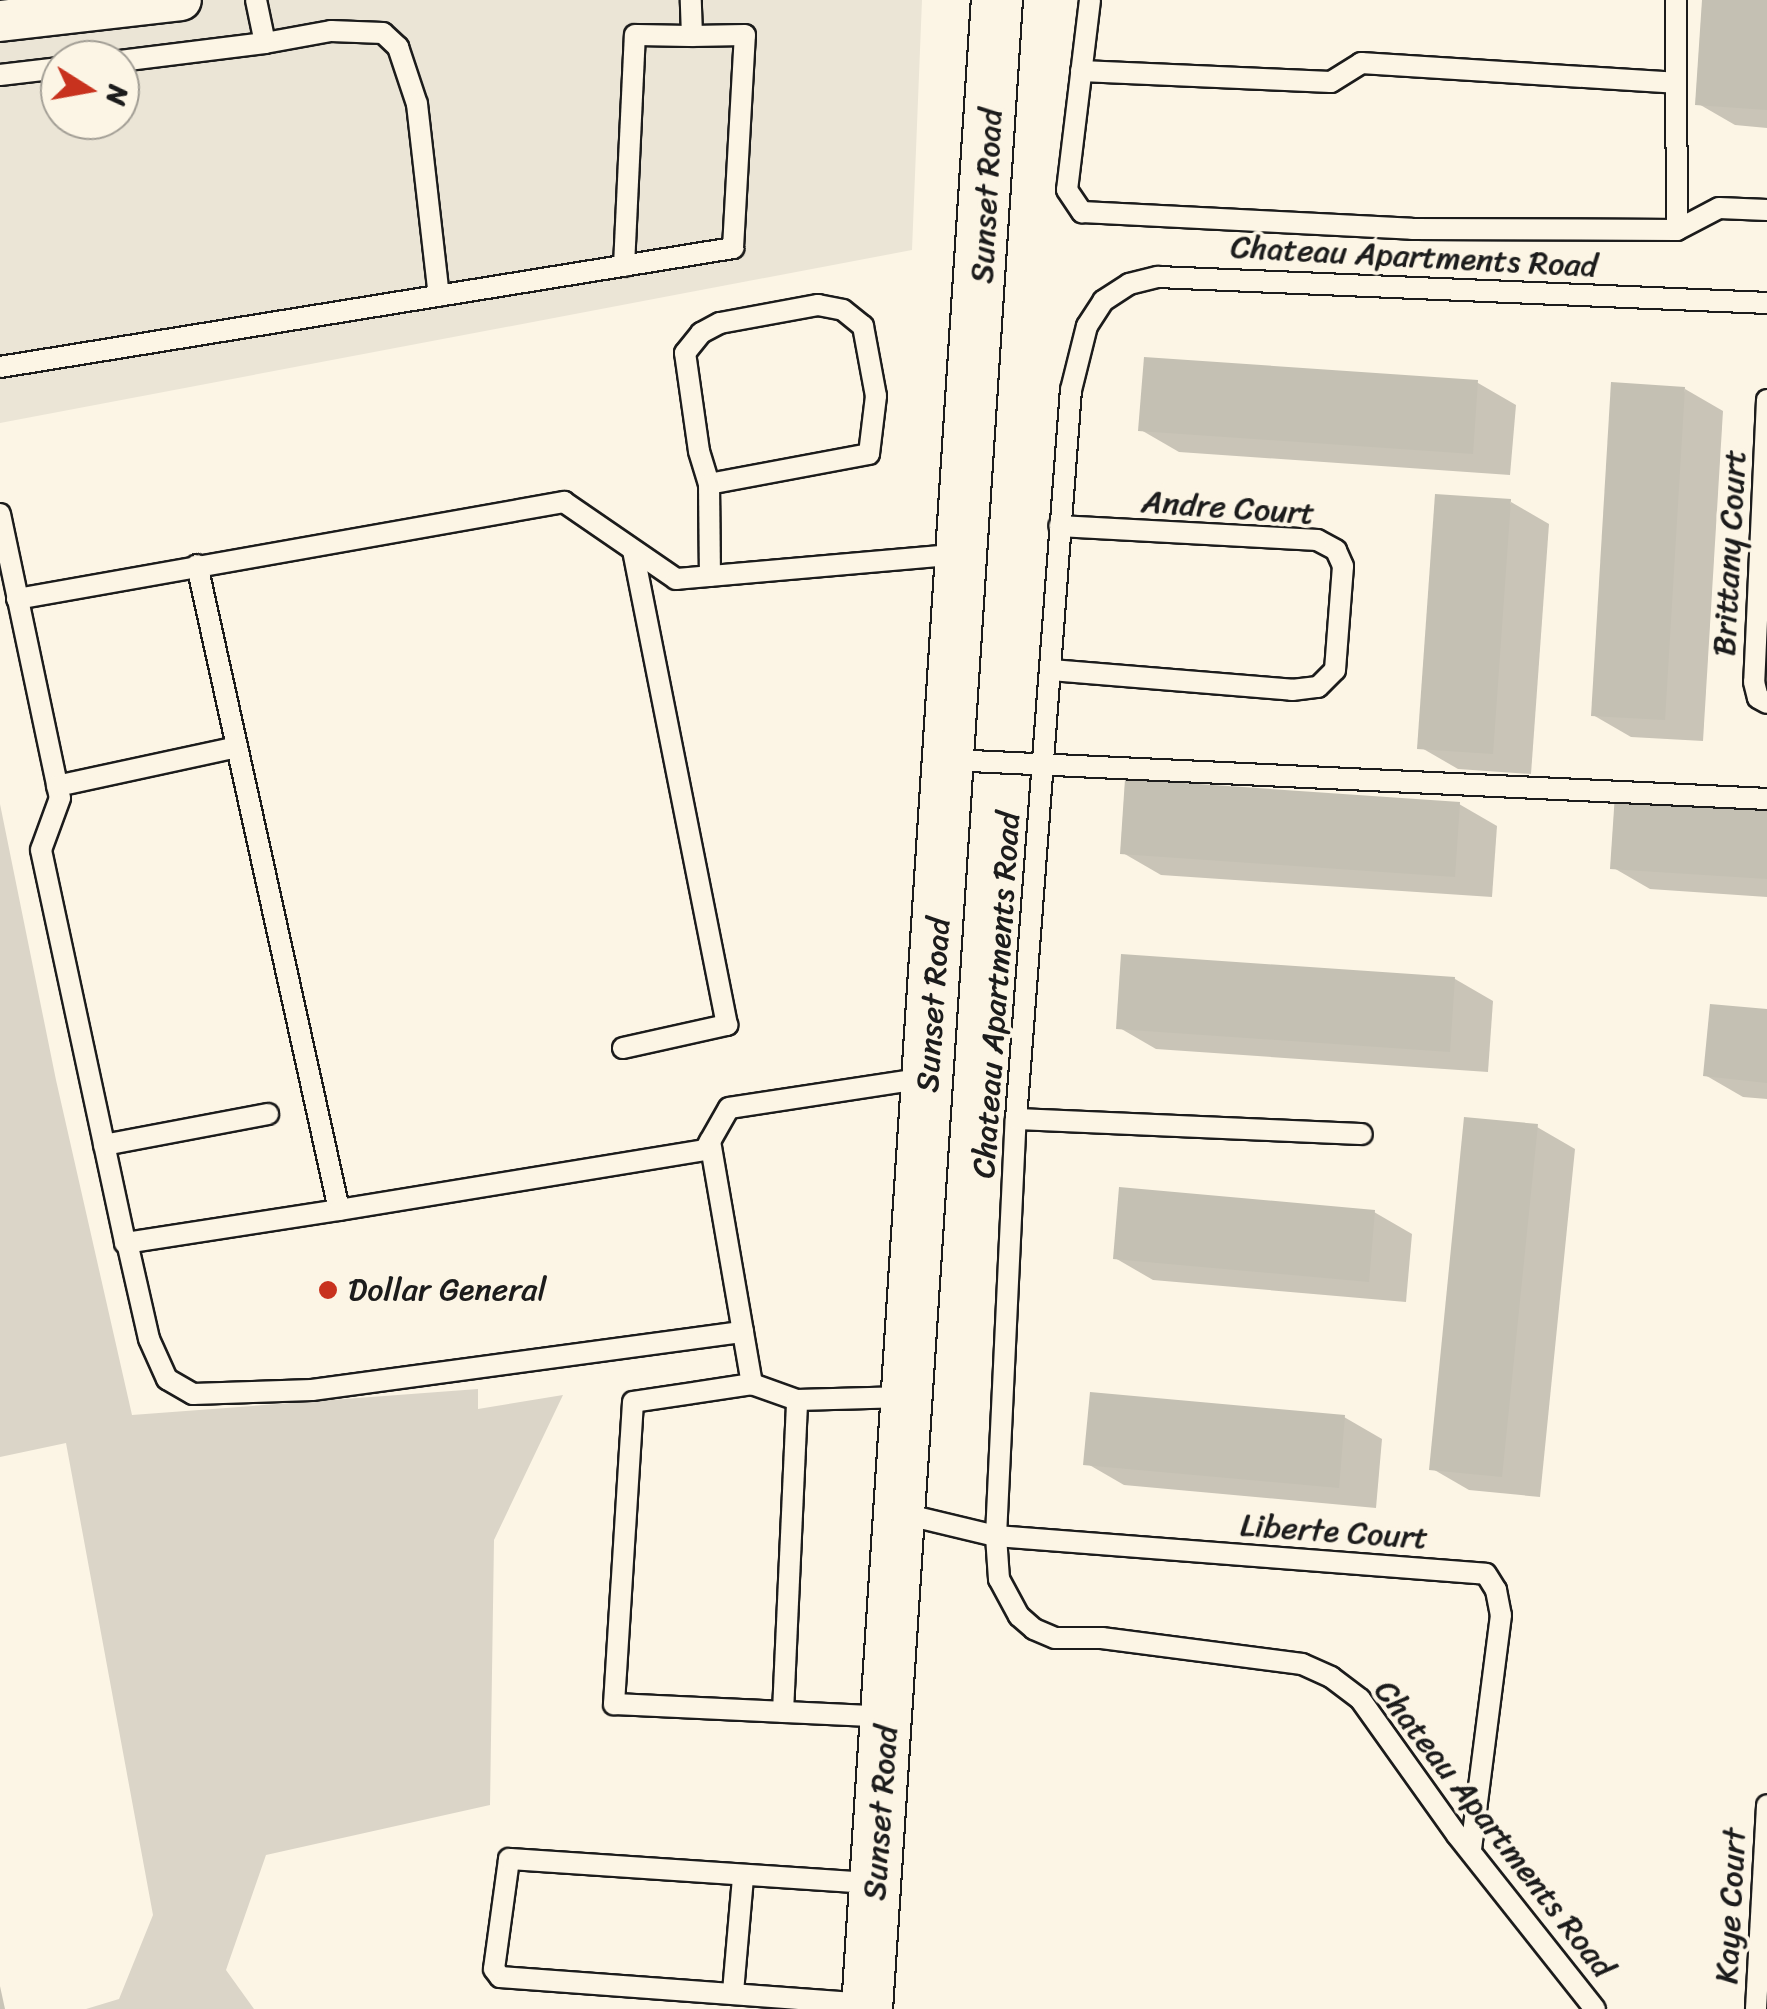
<!DOCTYPE html>
<style>
body{margin:0}
#map{position:relative;width:1767px;height:2009px;overflow:hidden;background:#fcf5e5;font-family:Sriracha,sans-serif}
div>[style]{position:absolute}
[style*='--x']{left:calc(var(--x)*1px);top:calc(var(--y)*1px);width:calc(var(--w)*1px);rotate:calc(var(--a)*1deg)}
.built>*{inset:0;background:#ebe5d6}
.green>*{inset:0;background:#dbd5c8}
.shadow>*{inset:0;background:#0003}
.building>*{inset:0;background:#c4c0b3}
.roads{filter:drop-shadow(2px 0 #1c1c1c) drop-shadow(-2px 0 #1c1c1c) drop-shadow(0 2px #1c1c1c) drop-shadow(0 -2px #1c1c1c)}
.service>*{height:20px;margin:-10px;padding:0 10px;transform-origin:10px;border-radius:10px;background:#fcf5e5}
.minor>*{height:40px;margin:-20px;padding:0 20px;transform-origin:20px;border-radius:20px;background:#fcf5e5}
.tertiary>*{height:50px;margin:-25px;padding:0 25px;transform-origin:25px;border-radius:25px;background:#fcf5e5}
.dots>*{width:28px;height:28px;translate:-50% -50%;box-sizing:border-box;border:5px solid #fcf5e5;border-radius:50%}
span{translate:-50% -50%;white-space:nowrap;text-align:center;line-height:1.15;-webkit-text-stroke:8px #fcf5e5;paint-order:stroke}
.street-label{font-size:32px;color:#1c1c1c}
.poi-label{font-size:32px;color:#1c1c1c}
.left{translate:0 -50%;text-align:left}
.north{position:absolute;left:40px;top:40px;width:100px;height:100px;box-sizing:border-box;background:#fcf5e5;border:2px solid #a29e95;border-radius:50%;rotate:101deg;font-size:28px;font-weight:700;line-height:40px;text-align:center;color:#1c1c1c}
.north::after{content:'';display:block;margin:auto;width:35px;height:45px;background:#c8321e;clip-path:polygon(50% 0,100% 100%,50% 72%,0 100%)}
</style>
<div id="map">
<div class="built">
<div style="clip-path:polygon(evenodd,0 0,922px 0,912px 250px,0 423px,0 0,60px 60px,120px 60px,120px 120px,60px 120px,60px 60px)"></div>
</div>
<div class="green">
<div style="clip-path:polygon(0 804px,56px 1080px,132px 1415px,478px 1389px,478px 1409px,563px 1395px,494px 1540px,490px 1805px,266px 1855px,226px 1970px,254px 2009px,86px 2009px,119px 1999px,153px 1915px,66px 1443px,0 1457px)"></div>
</div>
<div class="shadow">
<div style="clip-path:polygon(1705px 0,1767px 0,1767px 128px,1735px 125px,1697px 103px)"></div>
<div style="clip-path:polygon(1478px 383px,1516px 405px,1510px 475px,1179px 452px,1141px 430px)"></div>
<div style="clip-path:polygon(1685px 389px,1723px 411px,1703px 741px,1631px 737px,1593px 715px)"></div>
<div style="clip-path:polygon(1511px 502px,1549px 524px,1531px 774px,1458px 769px,1420px 747px)"></div>
<div style="clip-path:polygon(1459px 804px,1497px 826px,1492px 897px,1161px 875px,1123px 853px)"></div>
<div style="clip-path:polygon(1767px 806px,1767px 897px,1650px 889px,1612px 867px)"></div>
<div style="clip-path:polygon(1455px 979px,1493px 1001px,1488px 1072px,1156px 1049px,1118px 1027px)"></div>
<div style="clip-path:polygon(1767px 1012px,1767px 1099px,1743px 1097px,1705px 1075px)"></div>
<div style="clip-path:polygon(1537px 1127px,1575px 1149px,1540px 1497px,1469px 1490px,1431px 1468px)"></div>
<div style="clip-path:polygon(1374px 1212px,1412px 1234px,1406px 1302px,1153px 1280px,1115px 1258px)"></div>
<div style="clip-path:polygon(1344px 1417px,1382px 1439px,1376px 1508px,1124px 1485px,1086px 1463px)"></div>
<div style="clip-path:polygon(0 1986px,5px 2009px,0 2009px)"></div>
</div>
<div class="building">
<div style="clip-path:polygon(1702px 0,1767px 0,1767px 110px,1695px 105px)"></div>
<div style="clip-path:polygon(1144px 357px,1478px 380px,1473px 454px,1138px 431px)"></div>
<div style="clip-path:polygon(1611px 382px,1685px 387px,1665px 720px,1591px 716px)"></div>
<div style="clip-path:polygon(1435px 494px,1511px 499px,1493px 754px,1417px 749px)"></div>
<div style="clip-path:polygon(1125px 779px,1460px 802px,1455px 877px,1120px 854px)"></div>
<div style="clip-path:polygon(1615px 794px,1767px 804px,1767px 879px,1610px 869px)"></div>
<div style="clip-path:polygon(1121px 954px,1455px 977px,1450px 1052px,1116px 1029px)"></div>
<div style="clip-path:polygon(1710px 1004px,1767px 1009px,1767px 1083px,1703px 1076px)"></div>
<div style="clip-path:polygon(1464px 1117px,1538px 1124px,1502px 1477px,1429px 1470px)"></div>
<div style="clip-path:polygon(1119px 1187px,1375px 1210px,1369px 1282px,1113px 1259px)"></div>
<div style="clip-path:polygon(1090px 1392px,1345px 1415px,1339px 1488px,1083px 1465px)"></div>
</div>
<div class="roads">
<div class="service">
<div style="--x:1090;--y:0;--w:191;--a:96.9"></div>
<div style="--x:1067;--y:190;--w:27;--a:56"></div>
<div style="--x:1082;--y:212;--w:330;--a:2.9"></div>
<div style="--x:1412;--y:229;--w:265;--a:0.2"></div>
<div style="--x:1677;--y:230;--w:47;--a:-27.6"></div>
<div style="--x:1719;--y:208;--w:48;--a:2.4"></div>
<div style="--x:1676;--y:0;--w:230;--a:89.8"></div>
<div style="--x:265;--y:43;--w:67;--a:-10.3"></div>
<div style="--x:331;--y:31;--w:52;--a:2.2"></div>
<div style="--x:383;--y:33;--w:21;--a:43"></div>
<div style="--x:398;--y:47;--w:60;--a:71.6"></div>
<div style="--x:417;--y:104;--w:193;--a:83.5"></div>
<div style="--x:120;--y:61;--w:146;--a:-7.1"></div>
<div style="--x:265;--y:43;--w:44;--a:-101.8"></div>
<div style="--x:1081;--y:71;--w:250;--a:2.5"></div>
<div style="--x:1331;--y:82;--w:36;--a:-32"></div>
<div style="--x:1361;--y:63;--w:315;--a:3.6"></div>
<div style="--x:0;--y:75;--w:60;--a:-6.7"></div>
<div style="--x:624;--y:266;--w:231;--a:-87.3"></div>
<div style="--x:635;--y:35;--w:57;--a:1"></div>
<div style="--x:0;--y:367;--w:743;--a:-9.22"></div>
<div style="--x:733;--y:248;--w:213;--a:-86.8"></div>
<div style="--x:745;--y:35;--w:53;--a:178.9"></div>
<div style="--x:692;--y:36;--w:36;--a:-92"></div>
<div style="--x:1767;--y:400;--w:282;--a:92.6"></div>
<div style="--x:1754;--y:682;--w:16;--a:76"></div>
<div style="--x:1758;--y:698;--w:10;--a:29"></div>
<div style="--x:709;--y:484;--w:34;--a:-107"></div>
<div style="--x:699;--y:451;--w:99;--a:-98.1"></div>
<div style="--x:685;--y:353;--w:26;--a:-51"></div>
<div style="--x:701;--y:333;--w:21;--a:-28"></div>
<div style="--x:720;--y:323;--w:100;--a:-10.4"></div>
<div style="--x:818;--y:305;--w:25;--a:11"></div>
<div style="--x:843;--y:310;--w:26;--a:39"></div>
<div style="--x:863;--y:326;--w:71;--a:79.5"></div>
<div style="--x:876;--y:396;--w:58;--a:96.9"></div>
<div style="--x:869;--y:454;--w:163;--a:169.4"></div>
<div style="--x:709;--y:484;--w:92;--a:89.4"></div>
<div style="--x:0;--y:514;--w:290;--a:78.1"></div>
<div style="--x:60;--y:798;--w:55;--a:110.1"></div>
<div style="--x:41;--y:850;--w:402;--a:77.9"></div>
<div style="--x:125;--y:1243;--w:217;--a:-8.8"></div>
<div style="--x:197;--y:565;--w:660;--a:77.58"></div>
<div style="--x:339;--y:1210;--w:371;--a:-9.3"></div>
<div style="--x:705;--y:1150;--w:48;--a:-60.3"></div>
<div style="--x:729;--y:1108;--w:198;--a:-8.7"></div>
<div style="--x:17;--y:599;--w:556;--a:-10.06"></div>
<div style="--x:564;--y:502;--w:136;--a:34.5"></div>
<div style="--x:676;--y:579;--w:287;--a:-5"></div>
<div style="--x:1051;--y:670;--w:242;--a:4.7"></div>
<div style="--x:1292;--y:690;--w:26;--a:-7"></div>
<div style="--x:1318;--y:687;--w:24;--a:-45"></div>
<div style="--x:1335;--y:670;--w:104;--a:-85.6"></div>
<div style="--x:1343;--y:566;--w:17;--a:-114"></div>
<div style="--x:1336;--y:550;--w:21;--a:-152"></div>
<div style="--x:1317;--y:540;--w:258;--a:-176.9"></div>
<div style="--x:950;--y:760;--w:818;--a:2.73"></div>
<div style="--x:57;--y:786;--w:184;--a:-12.2"></div>
<div style="--x:623;--y:1048;--w:107;--a:-12.5"></div>
<div style="--x:727;--y:1025;--w:484;--a:-101.2"></div>
<div style="--x:1016;--y:1119;--w:346;--a:2.5"></div>
<div style="--x:710;--y:1141;--w:247;--a:80.2"></div>
<div style="--x:752;--y:1384;--w:48;--a:19.6"></div>
<div style="--x:797;--y:1400;--w:109;--a:-1.6"></div>
<div style="--x:104;--y:1145;--w:167;--a:-10.7"></div>
<div style="--x:127;--y:1242;--w:99;--a:77.2"></div>
<div style="--x:149;--y:1339;--w:44;--a:65.8"></div>
<div style="--x:167;--y:1379;--w:30;--a:30"></div>
<div style="--x:193;--y:1394;--w:119;--a:-1.9"></div>
<div style="--x:312;--y:1390;--w:435;--a:-7.7"></div>
<div style="--x:752;--y:1384;--w:120;--a:171.4"></div>
<div style="--x:633;--y:1402;--w:303;--a:93.6"></div>
<div style="--x:614;--y:1704;--w:273;--a:2.7"></div>
<div style="--x:900;--y:1513;--w:99;--a:13.5"></div>
<div style="--x:996;--y:1536;--w:491;--a:4.4"></div>
<div style="--x:1486;--y:1574;--w:19;--a:58"></div>
<div style="--x:1496;--y:1590;--w:25;--a:79"></div>
<div style="--x:1501;--y:1615;--w:235;--a:97.3"></div>
<div style="--x:783;--y:1712;--w:312;--a:-87.4"></div>
<div style="--x:733;--y:1992;--w:115;--a:-85"></div>
<div style="--x:867;--y:2004;--w:368;--a:-175.8"></div>
<div style="--x:500;--y:1977;--w:10;--a:-127"></div>
<div style="--x:494;--y:1969;--w:111;--a:-82.2"></div>
<div style="--x:509;--y:1859;--w:366;--a:3.8"></div>
<div style="--x:1595;--y:2009;--w:222;--a:-128.4"></div>
<div style="--x:1457;--y:1835;--w:167;--a:-125.5"></div>
<div style="--x:1360;--y:1699;--w:36;--a:-143"></div>
<div style="--x:1331;--y:1677;--w:32;--a:-156"></div>
<div style="--x:1302;--y:1664;--w:202;--a:-172.6"></div>
<div style="--x:1102;--y:1638;--w:47;--a:180"></div>
<div style="--x:1055;--y:1638;--w:23;--a:-157"></div>
<div style="--x:1034;--y:1629;--w:20;--a:-139"></div>
<div style="--x:1019;--y:1616;--w:42;--a:-118.4"></div>
<div style="--x:999;--y:1579;--w:43;--a:-94"></div>
<div style="--x:996;--y:1536;--w:417;--a:-87.3"></div>
<div style="--x:1016;--y:1119;--w:731;--a:-85.69"></div>
<div style="--x:1071;--y:390;--w:66;--a:-76"></div>
<div style="--x:1087;--y:326;--w:30;--a:-57"></div>
<div style="--x:1103;--y:301;--w:31;--a:-33"></div>
<div style="--x:1129;--y:284;--w:30;--a:-14"></div>
<div style="--x:1158;--y:277;--w:610;--a:2.44"></div>
<div style="--x:1756;--y:2009;--w:204;--a:-86.9"></div>
</div>
<div class="minor">
<div style="--x:0;--y:21;--w:182;--a:-6.6"></div>
</div>
<div class="tertiary">
<div style="--x:867;--y:2009;--w:2013;--a:-86.3"></div>
</div>
</div>
<div class="dots">
<div style="left:328px;top:1290px;background:#c8321e"></div>
</div>
<div class="street-label">
<span style="left:987px;top:196px;rotate:-87deg">Sunset Road</span>
<span style="left:1414px;top:257px;rotate:3deg">Chateau Apartments Road</span>
<span style="left:1228px;top:508px;rotate:4deg">Andre Court</span>
<span style="left:1730px;top:553px;rotate:-87deg">Brittany Court</span>
<span style="left:997px;top:995px;rotate:-86deg">Chateau Apartments Road</span>
<span style="left:934px;top:1005px;rotate:-86deg">Sunset Road</span>
<span style="left:1334px;top:1532px;rotate:4deg">Liberte Court</span>
<span style="left:881px;top:1813px;rotate:-86deg">Sunset Road</span>
<span style="left:1494px;top:1829px;rotate:52deg">Chateau Apartments Road</span>
<span style="left:1731px;top:1906px;rotate:-87deg">Kaye Court</span>
</div>
<div class="poi-label">
<span class="left" style="left:348px;top:1290px">Dollar General</span>
</div>
<div class="north">N</div>
</div>
